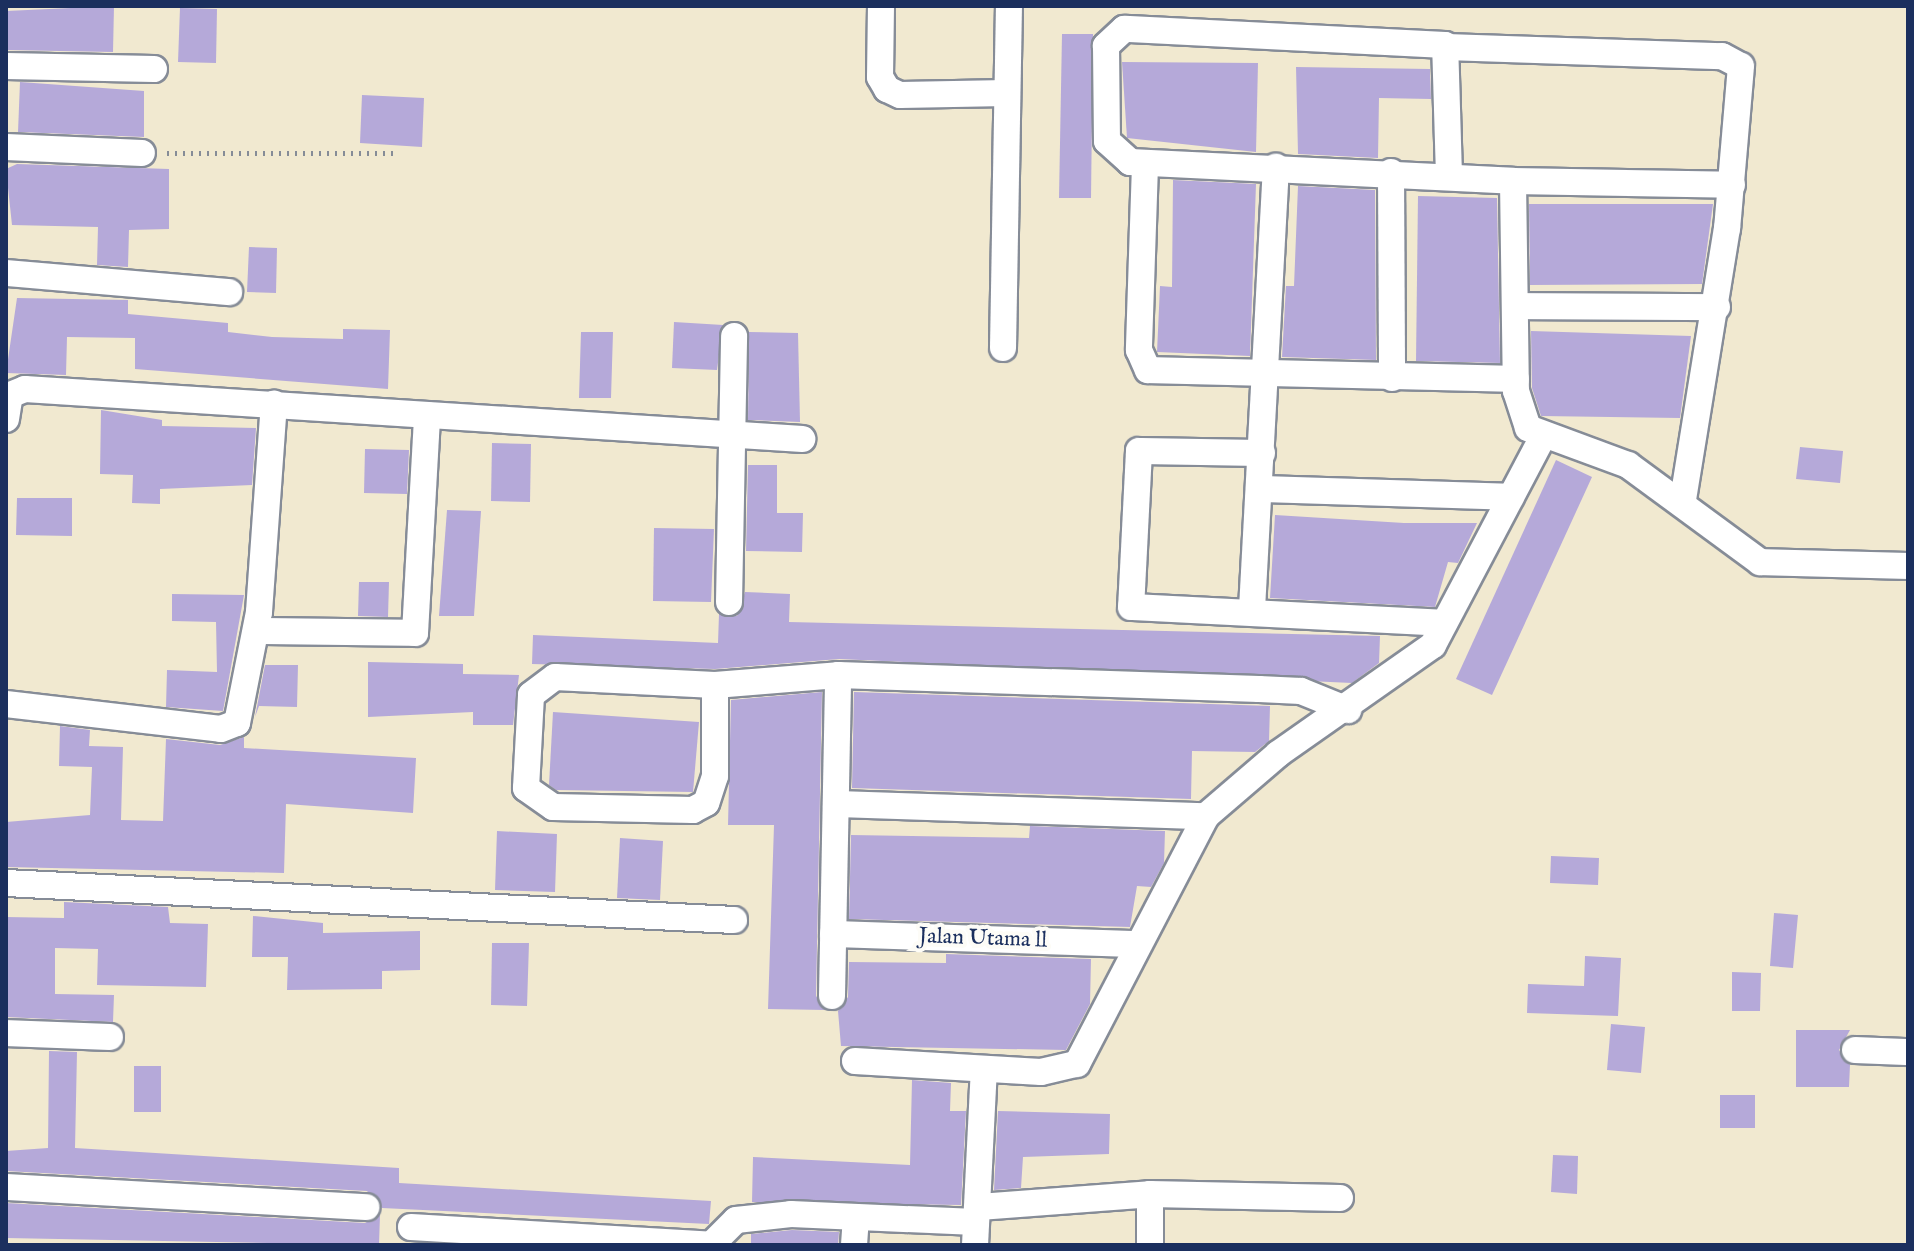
<!DOCTYPE html>
<style>
body{margin:0}
#map{position:relative;width:1914px;height:1251px;overflow:hidden;background:#f1e9d0;font-family:"IM FELL English",serif}
div>[style]{position:absolute}
[style*='--x']{left:calc(var(--x)*1px);top:calc(var(--y)*1px);width:calc(var(--w)*1px);rotate:calc(var(--a)*1deg)}
.building>*{inset:0;background:#b5a9d9}
.path>*{height:5px;margin-top:-2.5px;transform-origin:0;background:repeating-linear-gradient(90deg,#868c97 0 2px,transparent 0 8px)}
.roads{filter:drop-shadow(2px 0 #868c97) drop-shadow(-2px 0 #868c97) drop-shadow(0 2px #868c97) drop-shadow(0 -2px #868c97)}
.minor>*{height:26px;margin:-13px;padding:0 13px;transform-origin:13px;border-radius:13px;background:#fff}
span{translate:-50% -50%;white-space:nowrap;text-align:center;line-height:1.15;-webkit-text-stroke:8px #fdfcf7;paint-order:stroke}
.street-label{font-size:22px;color:#1b2f5e}
.frame{position:absolute;inset:0;border:8px solid #1b2f5e;pointer-events:none}
</style>
<div id="map">
<div class="building">
<div style="clip-path:polygon(114px 6px,113px 52px,6px 50px,6px 11px)"></div>
<div style="clip-path:polygon(180px 8px,217px 9px,216px 63px,178px 62px)"></div>
<div style="clip-path:polygon(1062px 34px,1093px 34px,1091px 198px,1059px 198px)"></div>
<div style="clip-path:polygon(1122px 62px,1258px 63px,1256px 152px,1127px 138px)"></div>
<div style="clip-path:polygon(1296px 67px,1430px 69px,1431px 99px,1379px 98px,1378px 158px,1298px 154px)"></div>
<div style="clip-path:polygon(20px 82px,144px 91px,144px 137px,18px 132px)"></div>
<div style="clip-path:polygon(362px 95px,424px 98px,422px 147px,360px 143px)"></div>
<div style="clip-path:polygon(17px 164px,169px 169px,169px 229px,129px 230px,128px 267px,97px 265px,98px 227px,12px 225px,6px 169px)"></div>
<div style="clip-path:polygon(1173px 180px,1256px 184px,1250px 356px,1157px 352px,1160px 286px,1172px 287px)"></div>
<div style="clip-path:polygon(1298px 186px,1375px 190px,1376px 360px,1282px 357px,1286px 286px,1294px 286px)"></div>
<div style="clip-path:polygon(1418px 196px,1497px 198px,1500px 363px,1416px 361px)"></div>
<div style="clip-path:polygon(1529px 204px,1713px 204px,1702px 284px,1530px 285px)"></div>
<div style="clip-path:polygon(249px 247px,277px 248px,276px 293px,247px 292px)"></div>
<div style="clip-path:polygon(17px 298px,128px 300px,128px 314px,228px 323px,228px 332px,272px 337px,343px 339px,343px 329px,390px 330px,388px 389px,135px 369px,135px 338px,67px 337px,66px 375px,6px 373px)"></div>
<div style="clip-path:polygon(674px 322px,723px 325px,717px 370px,672px 368px)"></div>
<div style="clip-path:polygon(1531px 331px,1691px 336px,1680px 418px,1541px 416px,1532px 388px)"></div>
<div style="clip-path:polygon(581px 332px,613px 332px,611px 398px,579px 398px)"></div>
<div style="clip-path:polygon(749px 332px,798px 333px,800px 422px,748px 420px)"></div>
<div style="clip-path:polygon(101px 410px,162px 420px,162px 426px,256px 428px,252px 485px,160px 489px,160px 504px,132px 503px,133px 475px,100px 474px)"></div>
<div style="clip-path:polygon(492px 443px,531px 444px,530px 502px,491px 501px)"></div>
<div style="clip-path:polygon(1800px 447px,1843px 451px,1840px 483px,1796px 479px)"></div>
<div style="clip-path:polygon(365px 449px,409px 450px,407px 494px,364px 493px)"></div>
<div style="clip-path:polygon(1556px 460px,1592px 477px,1492px 695px,1456px 679px)"></div>
<div style="clip-path:polygon(748px 465px,777px 465px,777px 513px,803px 513px,802px 552px,746px 551px)"></div>
<div style="clip-path:polygon(17px 498px,72px 498px,72px 536px,16px 535px)"></div>
<div style="clip-path:polygon(447px 510px,481px 511px,474px 616px,439px 616px)"></div>
<div style="clip-path:polygon(1275px 515px,1404px 523px,1477px 523px,1458px 563px,1448px 562px,1435px 607px,1270px 598px)"></div>
<div style="clip-path:polygon(654px 528px,714px 529px,711px 602px,653px 601px)"></div>
<div style="clip-path:polygon(359px 582px,389px 582px,388px 617px,358px 616px)"></div>
<div style="clip-path:polygon(745px 592px,790px 594px,789px 622px,1380px 636px,1379px 663px,1352px 683px,839px 659px,715px 669px,532px 664px,533px 635px,718px 643px,719px 614px,737px 616px)"></div>
<div style="clip-path:polygon(172px 594px,244px 595px,223px 711px,166px 707px,167px 670px,217px 672px,216px 622px,172px 621px)"></div>
<div style="clip-path:polygon(368px 662px,463px 664px,463px 674px,519px 675px,513px 725px,473px 725px,473px 712px,368px 717px)"></div>
<div style="clip-path:polygon(265px 665px,298px 665px,297px 707px,259px 706px,255px 717px)"></div>
<div style="clip-path:polygon(822px 692px,816px 996px,826px 1010px,768px 1009px,774px 825px,728px 825px,731px 700px)"></div>
<div style="clip-path:polygon(854px 692px,1270px 706px,1269px 741px,1255px 752px,1192px 751px,1191px 799px,852px 788px)"></div>
<div style="clip-path:polygon(553px 712px,699px 722px,693px 792px,556px 790px,549px 785px)"></div>
<div style="clip-path:polygon(60px 726px,90px 730px,89px 746px,123px 747px,121px 820px,163px 821px,166px 739px,220px 745px,244px 737px,244px 748px,416px 758px,413px 813px,286px 804px,284px 873px,6px 867px,6px 822px,90px 815px,92px 767px,59px 766px)"></div>
<div style="clip-path:polygon(1030px 826px,1165px 831px,1164px 863px,1151px 887px,1137px 886px,1130px 927px,849px 919px,851px 835px,1029px 838px)"></div>
<div style="clip-path:polygon(497px 831px,557px 834px,555px 892px,495px 890px)"></div>
<div style="clip-path:polygon(620px 838px,663px 841px,660px 900px,617px 898px)"></div>
<div style="clip-path:polygon(1551px 856px,1599px 858px,1598px 885px,1550px 883px)"></div>
<div style="clip-path:polygon(64px 902px,168px 907px,170px 923px,208px 924px,206px 987px,97px 985px,98px 949px,55px 948px,55px 994px,114px 995px,113px 1022px,6px 1017px,6px 917px,64px 918px)"></div>
<div style="clip-path:polygon(1774px 913px,1798px 915px,1793px 968px,1770px 966px)"></div>
<div style="clip-path:polygon(253px 916px,323px 923px,323px 933px,420px 931px,420px 970px,382px 971px,382px 989px,287px 990px,288px 957px,252px 957px)"></div>
<div style="clip-path:polygon(492px 943px,529px 943px,527px 1006px,491px 1005px)"></div>
<div style="clip-path:polygon(946px 954px,1091px 959px,1090px 1004px,1066px 1050px,841px 1046px,838px 1011px,848px 997px,849px 962px,946px 963px)"></div>
<div style="clip-path:polygon(1585px 956px,1621px 958px,1618px 1016px,1527px 1013px,1528px 984px,1584px 986px)"></div>
<div style="clip-path:polygon(1732px 972px,1761px 973px,1760px 1011px,1732px 1011px)"></div>
<div style="clip-path:polygon(1611px 1024px,1645px 1027px,1641px 1073px,1607px 1070px)"></div>
<div style="clip-path:polygon(1796px 1030px,1850px 1030px,1839px 1050px,1850px 1065px,1849px 1087px,1796px 1087px)"></div>
<div style="clip-path:polygon(49px 1051px,77px 1052px,75px 1148px,399px 1168px,399px 1183px,711px 1201px,709px 1224px,382px 1208px,367px 1191px,6px 1171px,6px 1151px,48px 1148px)"></div>
<div style="clip-path:polygon(134px 1066px,161px 1066px,161px 1112px,134px 1112px)"></div>
<div style="clip-path:polygon(912px 1080px,951px 1083px,950px 1111px,966px 1111px,961px 1205px,752px 1202px,753px 1157px,910px 1165px)"></div>
<div style="clip-path:polygon(1720px 1095px,1755px 1095px,1755px 1128px,1720px 1128px)"></div>
<div style="clip-path:polygon(998px 1111px,1110px 1114px,1109px 1154px,1023px 1157px,1021px 1188px,994px 1190px)"></div>
<div style="clip-path:polygon(1553px 1155px,1578px 1156px,1577px 1194px,1551px 1192px)"></div>
<div style="clip-path:polygon(6px 1203px,365px 1223px,380px 1215px,379px 1245px,6px 1238px)"></div>
<div style="clip-path:polygon(792px 1230px,839px 1232px,838px 1245px,751px 1245px,751px 1234px)"></div>
</div>
<div class="path">
<div style="--x:167;--y:153;--w:226;--a:0"></div>
</div>
<div class="roads">
<div class="minor">
<div style="--x:881;--y:6;--w:71;--a:90.8"></div>
<div style="--x:880;--y:77;--w:14;--a:60"></div>
<div style="--x:887;--y:89;--w:14;--a:25"></div>
<div style="--x:900;--y:95;--w:107;--a:-1.1"></div>
<div style="--x:1446;--y:47;--w:276;--a:1.9"></div>
<div style="--x:1722;--y:56;--w:21;--a:28"></div>
<div style="--x:1741;--y:66;--w:163;--a:94.9"></div>
<div style="--x:1727;--y:228;--w:276;--a:99.2"></div>
<div style="--x:6;--y:66;--w:148;--a:1.2"></div>
<div style="--x:6;--y:147;--w:136;--a:2.5"></div>
<div style="--x:1145;--y:165;--w:185;--a:91.9"></div>
<div style="--x:1139;--y:350;--w:22;--a:66"></div>
<div style="--x:1148;--y:370;--w:368;--a:1.4"></div>
<div style="--x:1391;--y:172;--w:206;--a:89.7"></div>
<div style="--x:1449;--y:176;--w:131;--a:-91.7"></div>
<div style="--x:1445;--y:45;--w:321;--a:-177.1"></div>
<div style="--x:1124;--y:29;--w:25;--a:137"></div>
<div style="--x:1106;--y:46;--w:95;--a:89.4"></div>
<div style="--x:1107;--y:141;--w:31;--a:42"></div>
<div style="--x:1130;--y:162;--w:383;--a:2.8"></div>
<div style="--x:1513;--y:181;--w:219;--a:1"></div>
<div style="--x:1513;--y:181;--w:210;--a:89.2"></div>
<div style="--x:1516;--y:391;--w:39;--a:72"></div>
<div style="--x:1528;--y:428;--w:107;--a:20.3"></div>
<div style="--x:1628;--y:465;--w:164;--a:36.3"></div>
<div style="--x:1760;--y:562;--w:148;--a:1.5"></div>
<div style="--x:6;--y:273;--w:224;--a:4.9"></div>
<div style="--x:1515;--y:306;--w:202;--a:0.3"></div>
<div style="--x:1003;--y:348;--w:342;--a:-89"></div>
<div style="--x:6;--y:419;--w:24;--a:-81"></div>
<div style="--x:10;--y:395;--w:16;--a:-22"></div>
<div style="--x:25;--y:389;--w:779;--a:3.68"></div>
<div style="--x:1262;--y:453;--w:123;--a:-179.1"></div>
<div style="--x:1139;--y:451;--w:156;--a:92.9"></div>
<div style="--x:1131;--y:607;--w:313;--a:2.9"></div>
<div style="--x:1260;--y:489;--w:251;--a:1.8"></div>
<div style="--x:729;--y:602;--w:266;--a:-88.9"></div>
<div style="--x:1252;--y:609;--w:443;--a:-86.9"></div>
<div style="--x:256;--y:631;--w:159;--a:0.7"></div>
<div style="--x:415;--y:633;--w:218;--a:-86.8"></div>
<div style="--x:715;--y:685;--w:91;--a:90"></div>
<div style="--x:715;--y:776;--w:28;--a:108"></div>
<div style="--x:706;--y:803;--w:15;--a:152"></div>
<div style="--x:693;--y:810;--w:140;--a:-178.8"></div>
<div style="--x:553;--y:807;--w:33;--a:-145"></div>
<div style="--x:526;--y:788;--w:93;--a:-86.9"></div>
<div style="--x:531;--y:695;--w:30;--a:-37"></div>
<div style="--x:555;--y:677;--w:160;--a:2.9"></div>
<div style="--x:715;--y:685;--w:123;--a:-4.6"></div>
<div style="--x:838;--y:675;--w:421;--a:1.9"></div>
<div style="--x:1259;--y:689;--w:42;--a:2.7"></div>
<div style="--x:1301;--y:691;--w:51;--a:22"></div>
<div style="--x:6;--y:704;--w:216;--a:6.6"></div>
<div style="--x:221;--y:729;--w:17;--a:-21"></div>
<div style="--x:237;--y:723;--w:113;--a:-78.8"></div>
<div style="--x:259;--y:612;--w:209;--a:-85.9"></div>
<div style="--x:836;--y:804;--w:370;--a:1.9"></div>
<div style="--x:6;--y:883;--w:729;--a:2.91"></div>
<div style="--x:833;--y:934;--w:301;--a:1.9"></div>
<div style="--x:832;--y:996;--w:321;--a:-88.9"></div>
<div style="--x:6;--y:1033;--w:104;--a:2.2"></div>
<div style="--x:1855;--y:1050;--w:53;--a:2.2"></div>
<div style="--x:855;--y:1061;--w:186;--a:3.4"></div>
<div style="--x:1041;--y:1072;--w:37;--a:-13"></div>
<div style="--x:1077;--y:1064;--w:280;--a:-62.5"></div>
<div style="--x:1206;--y:816;--w:95;--a:-40.7"></div>
<div style="--x:1278;--y:754;--w:189;--a:-35.1"></div>
<div style="--x:1433;--y:645;--w:234;--a:-62.2"></div>
<div style="--x:6;--y:1187;--w:361;--a:3.2"></div>
<div style="--x:1150;--y:1194;--w:190;--a:1.2"></div>
<div style="--x:979;--y:1207;--w:171;--a:-4.3"></div>
<div style="--x:1150;--y:1194;--w:51;--a:90"></div>
<div style="--x:411;--y:1227;--w:301;--a:3.4"></div>
<div style="--x:711;--y:1245;--w:35;--a:-45"></div>
<div style="--x:736;--y:1220;--w:55;--a:-6.2"></div>
<div style="--x:791;--y:1214;--w:185;--a:2.5"></div>
<div style="--x:854;--y:1245;--w:28;--a:-86"></div>
<div style="--x:975;--y:1245;--w:175;--a:-87.1"></div>
</div>
</div>
<div class="street-label">
<span style="left:983px;top:939px;rotate:2deg">Jalan Utama ll</span>
</div>
<div class="frame"></div>
</div>
